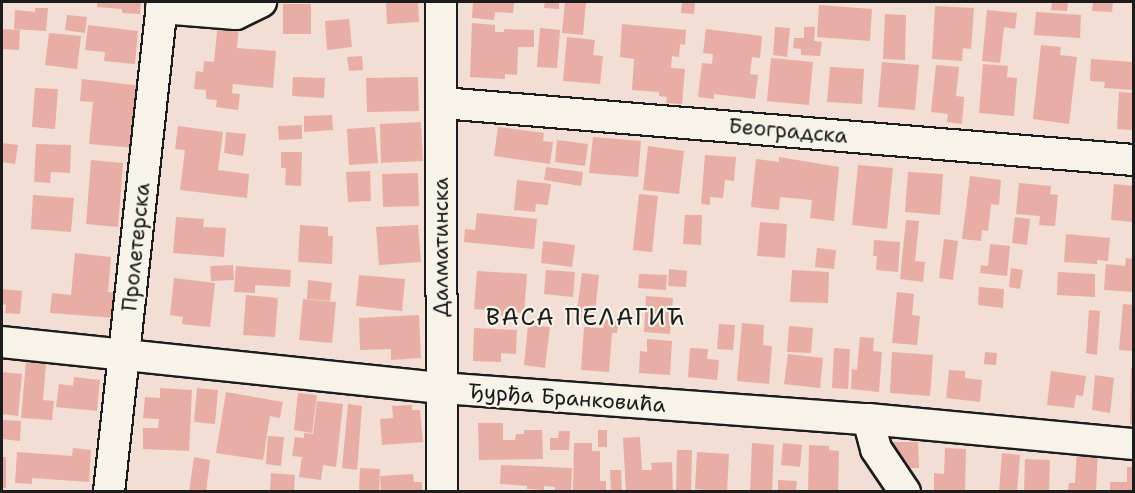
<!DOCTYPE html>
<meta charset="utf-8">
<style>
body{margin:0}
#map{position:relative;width:1135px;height:493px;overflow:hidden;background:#f2ded4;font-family:"Shantell Sans",sans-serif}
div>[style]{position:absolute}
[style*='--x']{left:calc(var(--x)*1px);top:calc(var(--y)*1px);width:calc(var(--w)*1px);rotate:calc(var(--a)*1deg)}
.building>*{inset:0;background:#e8ada5}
.roads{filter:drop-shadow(2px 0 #1c1c1c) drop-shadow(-2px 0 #1c1c1c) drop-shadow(0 2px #1c1c1c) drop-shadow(0 -2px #1c1c1c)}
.minor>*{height:30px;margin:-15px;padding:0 15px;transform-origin:15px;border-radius:15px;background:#f7f3e8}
span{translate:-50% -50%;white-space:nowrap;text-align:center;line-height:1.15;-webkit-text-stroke:4.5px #f7f3e8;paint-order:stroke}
.street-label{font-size:21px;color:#1c1c1c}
.quarter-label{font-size:24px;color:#1c1c1c;letter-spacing:1.5px}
.frame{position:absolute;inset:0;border:3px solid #1c1c1c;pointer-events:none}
</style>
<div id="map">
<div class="building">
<div style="clip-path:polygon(97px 2px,141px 2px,140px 14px,122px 13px,122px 9px,97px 7px)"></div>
<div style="clip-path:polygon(386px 2px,418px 2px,419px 22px,387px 24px)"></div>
<div style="clip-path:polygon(473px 2px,514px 2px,513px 13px,495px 12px,494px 20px,472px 18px)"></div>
<div style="clip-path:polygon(545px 2px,559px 2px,559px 9px,544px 8px)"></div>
<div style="clip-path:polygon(565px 2px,586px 2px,583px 35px,562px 33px)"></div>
<div style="clip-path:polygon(682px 2px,695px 2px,694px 14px,681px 13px)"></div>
<div style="clip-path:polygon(1052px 2px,1068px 2px,1067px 11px,1051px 10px)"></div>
<div style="clip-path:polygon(1093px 2px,1113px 2px,1112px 12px,1092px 11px)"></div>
<div style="clip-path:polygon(283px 4px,311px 4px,311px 34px,283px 34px)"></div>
<div style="clip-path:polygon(819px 5px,872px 9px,870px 41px,817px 37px)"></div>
<div style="clip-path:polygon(935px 6px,974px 8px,971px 49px,963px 48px,962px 61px,932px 59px)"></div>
<div style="clip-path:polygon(35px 8px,48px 8px,46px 31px,14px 29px,15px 10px,35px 12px)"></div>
<div style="clip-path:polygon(987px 10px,1017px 13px,1015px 29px,1004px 27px,1000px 63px,982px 61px)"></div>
<div style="clip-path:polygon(1036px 12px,1081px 15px,1080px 38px,1034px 35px)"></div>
<div style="clip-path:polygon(885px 14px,906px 15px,905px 60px,883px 59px)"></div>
<div style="clip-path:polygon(67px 15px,87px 17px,85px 33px,65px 30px)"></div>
<div style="clip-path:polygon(349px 19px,352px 47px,327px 50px,325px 21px)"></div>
<div style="clip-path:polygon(218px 22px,239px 24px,237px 48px,276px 51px,273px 88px,233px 84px,232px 93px,240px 94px,238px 110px,216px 107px,217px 100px,206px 99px,206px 90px,194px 89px,196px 71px,203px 72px,204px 61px,214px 62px)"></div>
<div style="clip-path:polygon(472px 23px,495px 25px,495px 32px,504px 32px,504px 29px,534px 30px,534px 47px,518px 47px,517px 75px,505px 74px,505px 79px,470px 77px)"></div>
<div style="clip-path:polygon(622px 24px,686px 30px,685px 45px,680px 44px,679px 57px,672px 56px,671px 68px,685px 69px,682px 104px,666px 103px,667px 97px,659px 96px,659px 92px,632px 90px,634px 59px,620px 57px)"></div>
<div style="clip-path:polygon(88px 25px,138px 31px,135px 64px,104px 61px,105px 52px,85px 50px)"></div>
<div style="clip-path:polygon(775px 27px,790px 28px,787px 57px,773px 55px)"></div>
<div style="clip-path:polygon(804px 27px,815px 27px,814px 41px,822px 42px,820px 56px,801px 55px,801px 49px,793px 48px,794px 38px,804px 38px)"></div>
<div style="clip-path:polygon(540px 28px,560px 30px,557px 68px,537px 67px)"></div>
<div style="clip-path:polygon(2px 29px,20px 30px,19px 50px,2px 49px)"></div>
<div style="clip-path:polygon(706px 29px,762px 36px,760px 58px,752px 57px,750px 74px,758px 75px,755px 99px,714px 94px,714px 99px,698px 97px,702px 63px,712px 64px,713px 54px,703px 53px)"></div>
<div style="clip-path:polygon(49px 33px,81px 36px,77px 69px,45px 65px)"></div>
<div style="clip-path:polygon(567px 37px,595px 40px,593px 55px,603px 56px,600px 84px,563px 81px)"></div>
<div style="clip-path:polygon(1041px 45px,1061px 47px,1060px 55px,1077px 57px,1069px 124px,1033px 119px)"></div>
<div style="clip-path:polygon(362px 56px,363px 70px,349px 71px,347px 57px)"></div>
<div style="clip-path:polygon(771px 58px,813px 62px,809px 105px,767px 101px)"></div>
<div style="clip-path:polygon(1091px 59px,1134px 62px,1134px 90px,1104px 88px,1105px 82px,1090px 81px)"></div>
<div style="clip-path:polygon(882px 62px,919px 65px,915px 110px,878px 107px)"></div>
<div style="clip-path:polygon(983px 64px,1008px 66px,1007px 77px,1017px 78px,1014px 116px,979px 113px)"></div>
<div style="clip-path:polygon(936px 65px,959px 67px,956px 96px,964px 97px,962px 124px,947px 122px,948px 114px,931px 112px)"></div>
<div style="clip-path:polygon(830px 67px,864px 69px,862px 104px,827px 102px)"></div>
<div style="clip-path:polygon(293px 77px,325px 78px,324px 98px,292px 96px)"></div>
<div style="clip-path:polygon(418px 77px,419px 111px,367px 112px,366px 78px)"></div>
<div style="clip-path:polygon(82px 79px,142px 86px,136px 148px,89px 144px,93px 102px,80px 101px)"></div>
<div style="clip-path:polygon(35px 88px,58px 89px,55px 129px,32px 127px)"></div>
<div style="clip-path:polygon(1119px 92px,1134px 93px,1134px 130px,1117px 129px)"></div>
<div style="clip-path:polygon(332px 115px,333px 130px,304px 132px,304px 116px)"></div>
<div style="clip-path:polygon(421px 122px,423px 161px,381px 163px,380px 124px)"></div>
<div style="clip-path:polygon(302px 125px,302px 139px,279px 140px,278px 126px)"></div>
<div style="clip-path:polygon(178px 126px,223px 132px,218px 170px,249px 174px,247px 198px,180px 190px,185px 150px,175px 149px)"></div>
<div style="clip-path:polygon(375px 127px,378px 163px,349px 165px,347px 129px)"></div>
<div style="clip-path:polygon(498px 127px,544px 133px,543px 141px,553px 142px,550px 164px,494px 156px)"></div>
<div style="clip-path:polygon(226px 132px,246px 134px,243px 156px,224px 153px)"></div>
<div style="clip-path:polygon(593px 137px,641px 141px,638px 177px,589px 173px)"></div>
<div style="clip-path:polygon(557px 140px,588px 144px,585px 166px,555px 162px)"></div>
<div style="clip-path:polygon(2px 143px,18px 145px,15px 164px,2px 162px)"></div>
<div style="clip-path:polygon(36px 144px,71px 145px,70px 173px,51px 172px,50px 183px,34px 182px)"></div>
<div style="clip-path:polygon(648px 146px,684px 151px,679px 194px,643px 190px)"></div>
<div style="clip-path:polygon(281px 152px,302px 152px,301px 186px,285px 185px,286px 168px,281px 168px)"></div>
<div style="clip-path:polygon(705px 155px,736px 157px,734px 181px,725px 180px,723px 198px,710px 197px,710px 205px,701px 204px)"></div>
<div style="clip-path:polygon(779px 157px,839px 167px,834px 221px,810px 218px,812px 200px,780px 197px,779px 210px,751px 207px,756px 159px,779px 162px)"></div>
<div style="clip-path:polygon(91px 160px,123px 163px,118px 227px,86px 224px)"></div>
<div style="clip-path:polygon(858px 165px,893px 168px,887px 229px,852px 225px)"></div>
<div style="clip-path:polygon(546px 167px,583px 172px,581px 186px,544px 180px)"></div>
<div style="clip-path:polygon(370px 171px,371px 201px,348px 202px,346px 172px)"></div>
<div style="clip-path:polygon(908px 172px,943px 174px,940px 215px,905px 212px)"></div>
<div style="clip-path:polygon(418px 173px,419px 206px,383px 207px,382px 174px)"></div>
<div style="clip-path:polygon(970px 176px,1001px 180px,999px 205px,991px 204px,988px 231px,982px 230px,981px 241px,962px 239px)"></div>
<div style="clip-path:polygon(517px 180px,551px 184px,548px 205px,536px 204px,535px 212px,514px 210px)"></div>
<div style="clip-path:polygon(1019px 183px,1051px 186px,1050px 194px,1058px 195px,1055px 226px,1039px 225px,1040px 216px,1016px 214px)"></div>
<div style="clip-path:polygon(1114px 184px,1134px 186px,1134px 222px,1111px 220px)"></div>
<div style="clip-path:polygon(639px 194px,658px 196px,652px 252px,633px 250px)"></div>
<div style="clip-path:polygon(33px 195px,74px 198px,71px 232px,31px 229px)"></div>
<div style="clip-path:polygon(477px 213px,537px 219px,534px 249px,464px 242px,465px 229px,475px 230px)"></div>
<div style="clip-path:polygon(685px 215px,702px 215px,701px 245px,683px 244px)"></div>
<div style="clip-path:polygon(176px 217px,204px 219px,203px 227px,226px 228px,224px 257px,173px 253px)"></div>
<div style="clip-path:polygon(1015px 217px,1030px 219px,1027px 245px,1012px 243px)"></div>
<div style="clip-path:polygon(906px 220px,919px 221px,915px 261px,925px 262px,923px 282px,900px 279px)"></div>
<div style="clip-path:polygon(760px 222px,787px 224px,785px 258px,757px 256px)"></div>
<div style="clip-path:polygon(300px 225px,328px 227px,328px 236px,333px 236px,332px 264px,298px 262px)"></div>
<div style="clip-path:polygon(418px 225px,421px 262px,379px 265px,376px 227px)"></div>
<div style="clip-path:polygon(1066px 234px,1110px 238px,1108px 261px,1097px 260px,1097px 264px,1064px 262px)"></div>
<div style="clip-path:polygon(944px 239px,958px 241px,953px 280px,939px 278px)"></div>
<div style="clip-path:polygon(874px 240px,900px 242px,898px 272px,876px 270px,877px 256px,873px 256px)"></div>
<div style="clip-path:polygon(543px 241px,575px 245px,572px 267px,541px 263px)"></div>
<div style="clip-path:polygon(990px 244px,1010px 246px,1007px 276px,980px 273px,981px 265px,988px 266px)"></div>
<div style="clip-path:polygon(817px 248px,836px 250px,834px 269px,815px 267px)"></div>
<div style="clip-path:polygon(75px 253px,111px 257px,108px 292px,117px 293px,115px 318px,50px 313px,52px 293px,71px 295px)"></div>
<div style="clip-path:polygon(1126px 258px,1134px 259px,1134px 292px,1104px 290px,1106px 264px,1125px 266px)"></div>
<div style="clip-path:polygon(233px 265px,234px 280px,211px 281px,210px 266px)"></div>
<div style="clip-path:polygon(236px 266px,291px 270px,290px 287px,255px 285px,255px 293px,234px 292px)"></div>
<div style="clip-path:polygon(1011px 268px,1023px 270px,1020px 289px,1009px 287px)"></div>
<div style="clip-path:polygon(669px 269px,687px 271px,686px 287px,668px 286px)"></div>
<div style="clip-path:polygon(546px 270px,575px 272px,573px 297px,544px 294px)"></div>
<div style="clip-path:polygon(792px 270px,829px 272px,828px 303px,790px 302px)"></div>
<div style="clip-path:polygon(477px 271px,527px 274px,524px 313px,509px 312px,509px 316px,489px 315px,489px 310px,474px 309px)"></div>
<div style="clip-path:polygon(1058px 272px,1095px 274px,1095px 297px,1057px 295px)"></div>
<div style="clip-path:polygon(582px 273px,599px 275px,594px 321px,576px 318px)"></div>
<div style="clip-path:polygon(639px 274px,667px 275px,666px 290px,638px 288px)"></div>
<div style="clip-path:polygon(359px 275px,405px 279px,402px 311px,356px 306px)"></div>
<div style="clip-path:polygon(174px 278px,215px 283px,210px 327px,182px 324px,183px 317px,170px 315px)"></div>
<div style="clip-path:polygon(308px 280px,332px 283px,330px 301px,307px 299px)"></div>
<div style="clip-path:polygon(979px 287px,1004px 289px,1003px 308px,978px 305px)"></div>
<div style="clip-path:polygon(2px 289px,22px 291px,20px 314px,5px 313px,6px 305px,2px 304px)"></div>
<div style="clip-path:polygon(897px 292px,914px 294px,912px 315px,920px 316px,917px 345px,892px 343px)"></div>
<div style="clip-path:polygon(246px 295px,278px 298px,275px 337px,243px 335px)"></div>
<div style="clip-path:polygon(646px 296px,673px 298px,670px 334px,644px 332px)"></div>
<div style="clip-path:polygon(303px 299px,336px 302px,332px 343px,299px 340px)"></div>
<div style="clip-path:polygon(1123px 304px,1134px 305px,1134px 351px,1119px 350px)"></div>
<div style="clip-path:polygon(1089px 310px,1100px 311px,1097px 355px,1086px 353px)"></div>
<div style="clip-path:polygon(419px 315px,421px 358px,391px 360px,391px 349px,360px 350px,359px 318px)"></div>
<div style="clip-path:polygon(603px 319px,618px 321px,617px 333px,612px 333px,609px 372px,581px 370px,584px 327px,603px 328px)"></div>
<div style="clip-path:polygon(742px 323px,764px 325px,763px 345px,772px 346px,769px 384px,737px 381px)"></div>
<div style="clip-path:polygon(719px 324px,735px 325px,733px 350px,717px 349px)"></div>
<div style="clip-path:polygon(528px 325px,550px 327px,545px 368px,524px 365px)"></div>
<div style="clip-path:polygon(789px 326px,813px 328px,811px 353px,787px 352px)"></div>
<div style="clip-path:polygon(474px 328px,517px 330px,516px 354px,501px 353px,501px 362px,473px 361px)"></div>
<div style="clip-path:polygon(860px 337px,874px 338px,873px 351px,882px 352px,879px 392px,851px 389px,852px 369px,857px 370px)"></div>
<div style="clip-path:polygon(647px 339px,672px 341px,670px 375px,639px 373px,640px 351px,647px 352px)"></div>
<div style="clip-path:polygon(690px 348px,708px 349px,707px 359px,719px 360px,717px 380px,688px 377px)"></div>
<div style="clip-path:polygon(834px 348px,850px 349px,848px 389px,832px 388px)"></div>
<div style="clip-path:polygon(892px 352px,933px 355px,930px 396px,890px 393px)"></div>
<div style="clip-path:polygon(985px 352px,997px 353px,996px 365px,984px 364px)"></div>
<div style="clip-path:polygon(788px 354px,823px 358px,820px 388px,784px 384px)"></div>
<div style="clip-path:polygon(26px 362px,46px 364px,43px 400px,54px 401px,52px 420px,21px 418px)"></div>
<div style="clip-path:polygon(1131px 368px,1134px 368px,1134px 424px,1130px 424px)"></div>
<div style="clip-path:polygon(949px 370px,965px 371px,965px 378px,982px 380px,980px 402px,946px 398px)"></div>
<div style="clip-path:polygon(1051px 371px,1086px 376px,1083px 396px,1076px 395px,1074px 408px,1047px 405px)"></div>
<div style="clip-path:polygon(2px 372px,22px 374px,18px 416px,2px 414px)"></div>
<div style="clip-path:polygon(1095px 375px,1114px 378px,1110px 413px,1092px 410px)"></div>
<div style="clip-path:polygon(74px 377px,100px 380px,97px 411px,56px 407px,59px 384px,73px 386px)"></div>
<div style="clip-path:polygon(160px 388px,192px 390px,189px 451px,143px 449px,143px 428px,158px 428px,159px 419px,143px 418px,145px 397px,160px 398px)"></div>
<div style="clip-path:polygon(197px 388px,218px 390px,215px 424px,194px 422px)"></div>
<div style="clip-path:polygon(226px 392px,283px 402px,280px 418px,270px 416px,263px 460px,216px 453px)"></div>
<div style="clip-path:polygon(298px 393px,317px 395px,312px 433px,294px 430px)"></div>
<div style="clip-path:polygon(317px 401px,343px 404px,336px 467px,323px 465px,321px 480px,299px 477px,302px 457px,292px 456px,295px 437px,304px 438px,304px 433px,313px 434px)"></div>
<div style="clip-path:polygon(348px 404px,362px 406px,357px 470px,342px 468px)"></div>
<div style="clip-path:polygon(412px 405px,412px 410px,420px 410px,423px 442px,382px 445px,380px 419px,393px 418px,392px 406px)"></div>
<div style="clip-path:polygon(2px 420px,21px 421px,20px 441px,2px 439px)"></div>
<div style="clip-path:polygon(478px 423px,503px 423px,503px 440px,515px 440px,516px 434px,524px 434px,524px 430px,542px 430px,543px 459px,479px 460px)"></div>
<div style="clip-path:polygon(598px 430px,607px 430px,607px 447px,598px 447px)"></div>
<div style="clip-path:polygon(559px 431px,570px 431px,569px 450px,550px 450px,550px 438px,558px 438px)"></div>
<div style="clip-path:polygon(268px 436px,284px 437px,281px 466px,266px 464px)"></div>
<div style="clip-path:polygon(640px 437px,642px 470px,652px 470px,651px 463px,672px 462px,673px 492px,626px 492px,623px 438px)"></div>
<div style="clip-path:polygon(887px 442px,918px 442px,919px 468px,897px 468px)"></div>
<div style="clip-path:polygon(574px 443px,592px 443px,592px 451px,600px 451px,600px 481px,606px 481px,606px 492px,573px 492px)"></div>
<div style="clip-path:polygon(752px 443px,774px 445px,772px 492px,750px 492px)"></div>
<div style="clip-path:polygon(783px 443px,802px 445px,800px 467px,781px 465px)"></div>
<div style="clip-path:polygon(809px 445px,829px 446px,829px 450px,839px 451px,838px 492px,808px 492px)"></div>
<div style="clip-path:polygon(73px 448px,91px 450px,89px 482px,32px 478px,32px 484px,15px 483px,17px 452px,72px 456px)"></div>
<div style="clip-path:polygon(945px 448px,966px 449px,965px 492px,934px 492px,934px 473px,944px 474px)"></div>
<div style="clip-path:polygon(1077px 449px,1098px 450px,1096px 492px,1068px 492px,1069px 483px,1075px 483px)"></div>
<div style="clip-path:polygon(677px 450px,692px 450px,691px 492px,676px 492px)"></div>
<div style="clip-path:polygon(697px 452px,729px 454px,727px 492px,695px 489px)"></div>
<div style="clip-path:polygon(1002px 453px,1020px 455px,1017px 492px,999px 492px)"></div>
<div style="clip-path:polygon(2px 457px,6px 457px,6px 488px,2px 488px)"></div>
<div style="clip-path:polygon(194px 457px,210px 460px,206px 492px,189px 492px)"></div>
<div style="clip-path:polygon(1025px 459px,1050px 460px,1049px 492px,1024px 492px)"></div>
<div style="clip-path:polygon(501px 465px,572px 468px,571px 492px,555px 492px,555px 487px,544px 486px,544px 490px,527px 489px,527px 486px,500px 484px)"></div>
<div style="clip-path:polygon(1127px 467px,1134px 467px,1134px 492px,1110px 492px,1110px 482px,1127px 482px)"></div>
<div style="clip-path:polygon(360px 468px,380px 469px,379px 492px,359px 492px)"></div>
<div style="clip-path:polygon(610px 470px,621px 470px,622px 492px,611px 492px)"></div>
<div style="clip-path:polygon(271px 473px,295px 475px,294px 492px,270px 492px)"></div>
<div style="clip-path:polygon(413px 474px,414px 482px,422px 482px,422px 492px,381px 492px,380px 476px)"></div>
<div style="clip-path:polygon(778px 480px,797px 481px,796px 492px,778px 492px)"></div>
</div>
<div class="roads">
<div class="minor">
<div style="--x:441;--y:2;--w:490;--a:89.9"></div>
<div style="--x:161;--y:8;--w:75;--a:4.6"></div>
<div style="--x:236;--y:14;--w:28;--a:-26"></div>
<div style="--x:442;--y:103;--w:694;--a:4.71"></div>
<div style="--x:2;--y:342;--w:441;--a:6"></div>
<div style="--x:441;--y:388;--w:428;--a:4.2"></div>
<div style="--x:868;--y:419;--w:267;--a:5.4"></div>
<div style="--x:868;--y:419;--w:31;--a:75"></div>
<div style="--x:876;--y:449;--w:52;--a:56"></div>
<div style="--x:109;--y:492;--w:493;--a:-83.8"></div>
</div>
</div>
<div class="street-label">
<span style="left:788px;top:131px;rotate:5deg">Београдска</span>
<span style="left:136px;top:247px;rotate:-84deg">Пролетерска</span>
<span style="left:441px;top:247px;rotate:-90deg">Далматинска</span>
<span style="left:567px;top:398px;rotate:4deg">Ђурђа Бранковића</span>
</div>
<div class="quarter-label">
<span style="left:586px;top:318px">ВАСА ПЕЛАГИЋ</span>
</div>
<div class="frame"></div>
</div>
